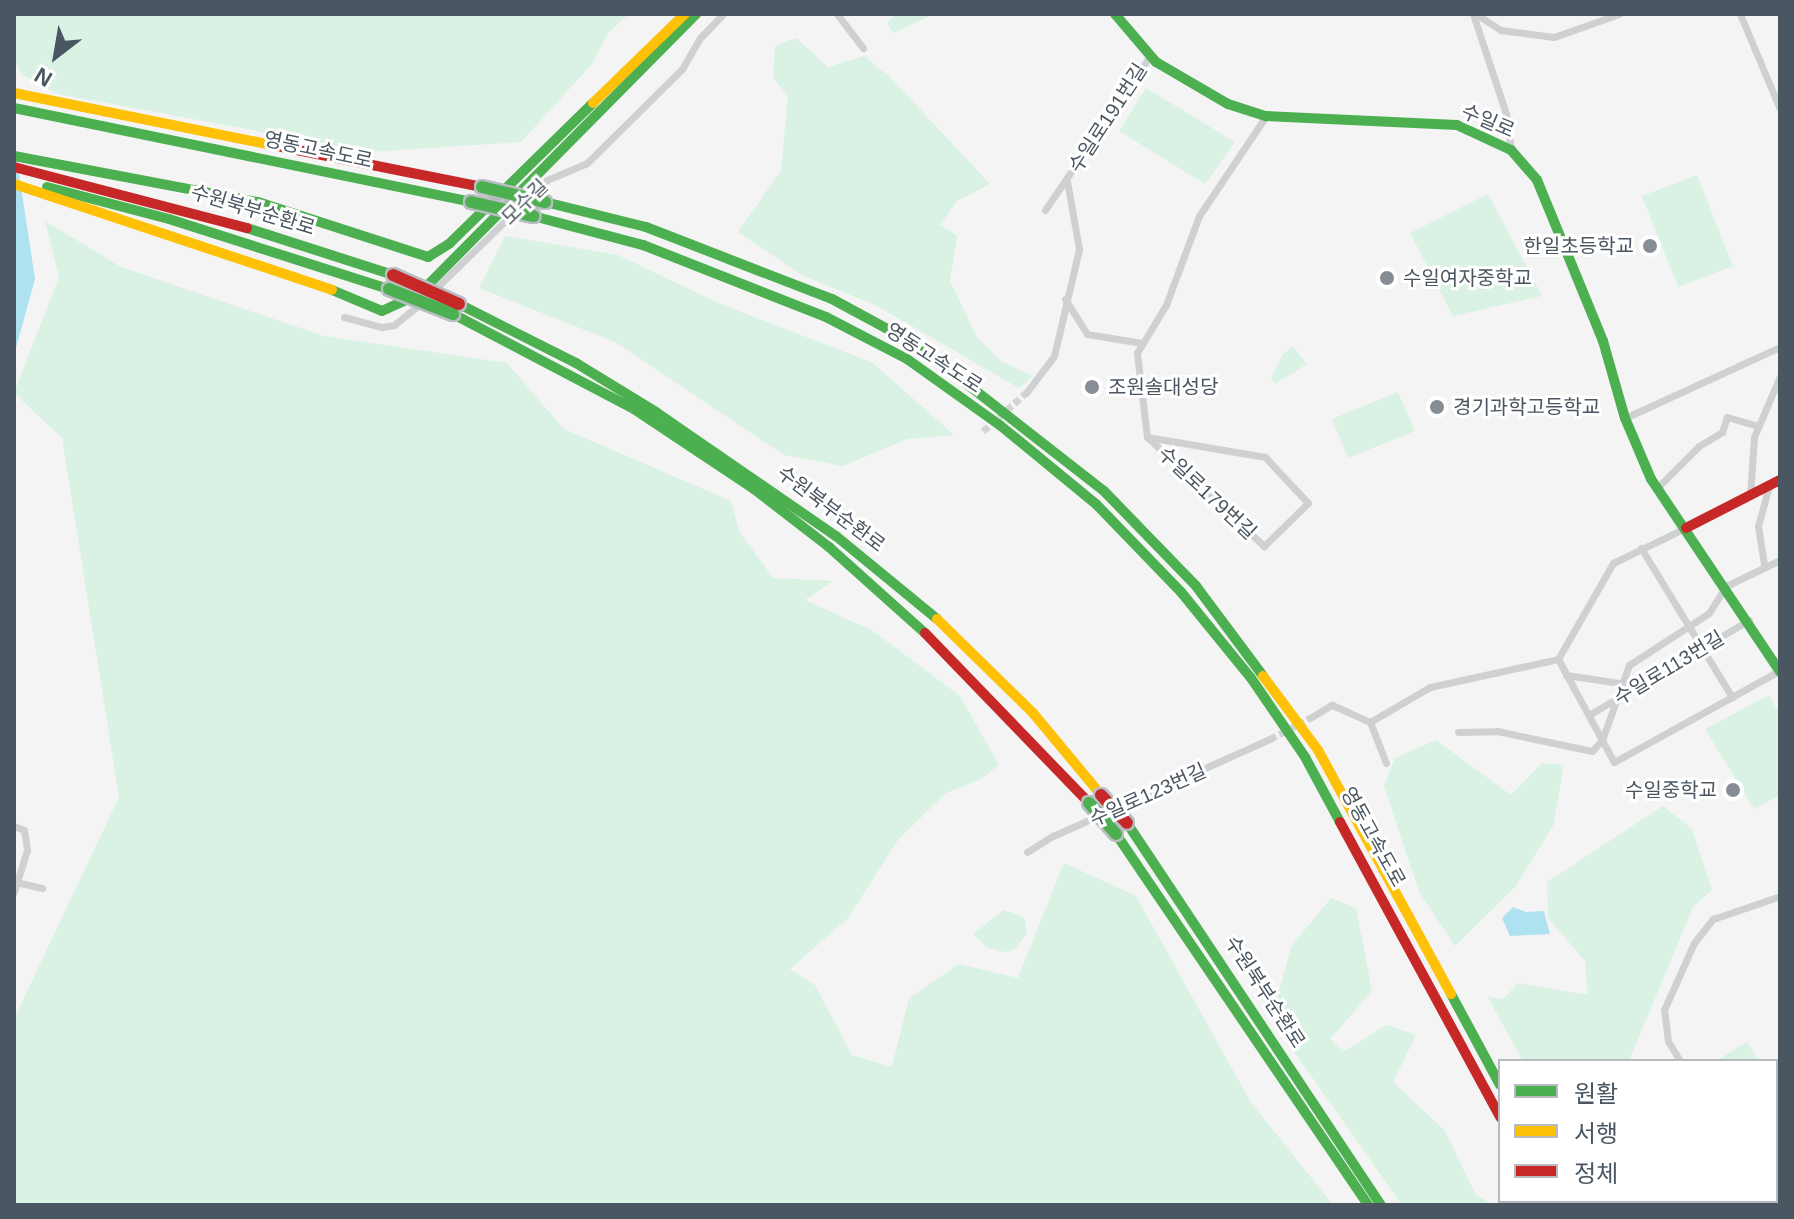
<!DOCTYPE html>
<meta charset="utf-8">
<style>
body{margin:0}
#map{position:relative;width:1794px;height:1219px;overflow:hidden;background:#f4f4f4;font-family:Arial,"Noto Sans KR",sans-serif}
div>[style]{position:absolute}
[style*='--x']{left:calc(var(--x)*1px);top:calc(var(--y)*1px);width:calc(var(--w)*1px);rotate:calc(var(--a)*1deg)}
.green>*{inset:0;background:#d9f2e3}
.water>*{inset:0;background:#aee2f0}
.street-tunnel>*{height:7px;margin-top:-3.5px;transform-origin:0;background:repeating-linear-gradient(90deg,#d2d4d7 0 7px,transparent 0 10.5px)}
.street>*{height:7px;margin:-3.5px;padding:0 3.5px;transform-origin:3.5px;border-radius:3.5px;background:#ced0d2}
.fast>*{height:10px;margin:-5px;padding:0 5px;transform-origin:5px;border-radius:5px;background:#4caf50}
.slow>*{height:10px;margin:-5px;padding:0 5px;transform-origin:5px;border-radius:5px;background:#ffc107}
.jam>*{height:10px;margin:-5px;padding:0 5px;transform-origin:5px;border-radius:5px;background:#c62828}
.bridges{filter:drop-shadow(2px 0 #b9bec3) drop-shadow(-2px 0 #b9bec3) drop-shadow(0 2px #b9bec3) drop-shadow(0 -2px #b9bec3)}
.fast-bridge>*{height:12px;margin:-6px;padding:0 6px;transform-origin:6px;border-radius:6px;background:#4caf50}
.jam-bridge>*{height:12px;margin:-6px;padding:0 6px;transform-origin:6px;border-radius:6px;background:#c62828}
.dots>*{width:22px;height:22px;translate:-50% -50%;box-sizing:border-box;border:4px solid #fff;border-radius:50%}
span{translate:-50% -50%;white-space:nowrap;text-align:center;line-height:1.15;-webkit-text-stroke:6px #fff;paint-order:stroke}
.street-label{font-size:20px;color:#4a5661}
.poi-label{font-size:20px;color:#4a5661}
.right{translate:-100% -50%;text-align:right}
.left{translate:0 -50%;text-align:left}
.frame{position:absolute;inset:0;border:16px solid #4a5661;pointer-events:none}
.legend{position:absolute;left:1498px;top:1059px;width:280px;height:144px;box-sizing:border-box;background:#fff;border:2px solid #b7bbc0;margin:0;padding:10px 14px;list-style:none;font-size:24px;color:#4a5661}
.legend li{display:flex;align-items:center;gap:16px;height:40px}
.legend b{width:40px;border:2px solid #b7bbc0}
.north{position:absolute;left:16px;top:16px;width:80px;height:80px;-webkit-text-stroke:6px #fff;paint-order:stroke;rotate:211deg;font-size:22px;font-weight:700;line-height:32px;text-align:center;color:#4a5661}
.north::after{content:'';display:block;margin:auto;width:28px;height:36px;background:#4a5661;clip-path:polygon(50% 0,100% 100%,50% 72%,0 100%)}
</style>
<div id="map">
<div class="green">
<div style="clip-path:polygon(14px 14px,629px 14px,608px 33px,592px 64px,521px 142px,370px 152px,58px 94px,22px 75px,14px 58px)"></div>
<div style="clip-path:polygon(896px 14px,934px 14px,894px 33px,887px 23px)"></div>
<div style="clip-path:polygon(796px 38px,828px 67px,864px 56px,889px 76px,990px 184px,957px 201px,940px 225px,957px 236px,950px 281px,977px 337px,1002px 362px,1033px 376px,1019px 388px,877px 306px,802px 275px,738px 232px,781px 170px,788px 96px,773px 77px,775px 46px)"></div>
<div style="clip-path:polygon(1146px 88px,1235px 142px,1205px 184px,1119px 131px)"></div>
<div style="clip-path:polygon(1697px 175px,1733px 266px,1678px 287px,1642px 196px)"></div>
<div style="clip-path:polygon(1488px 194px,1542px 296px,1453px 316px,1410px 233px)"></div>
<div style="clip-path:polygon(45px 221px,121px 267px,324px 336px,507px 363px,564px 429px,731px 501px,739px 531px,773px 578px,833px 581px,805px 600px,873px 631px,960px 696px,999px 765px,981px 779px,946px 793px,898px 840px,848px 918px,790px 969px,815px 985px,852px 1055px,892px 1067px,909px 998px,959px 964px,1018px 978px,1064px 863px,1136px 896px,1250px 1101px,1333px 1205px,14px 1205px,14px 1019px,119px 797px,62px 438px,14px 393px,59px 277px)"></div>
<div style="clip-path:polygon(505px 236px,618px 255px,716px 302px,873px 363px,954px 435px,907px 439px,843px 466px,784px 455px,615px 342px,479px 288px)"></div>
<div style="clip-path:polygon(1293px 346px,1307px 364px,1275px 384px,1271px 379px,1282px 355px)"></div>
<div style="clip-path:polygon(1398px 392px,1415px 431px,1348px 458px,1332px 419px)"></div>
<div style="clip-path:polygon(1769px 695px,1780px 715px,1780px 795px,1754px 809px,1705px 729px)"></div>
<div style="clip-path:polygon(1436px 740px,1511px 795px,1542px 763px,1564px 765px,1553px 826px,1515px 887px,1455px 946px,1419px 892px,1384px 786px,1395px 758px)"></div>
<div style="clip-path:polygon(1663px 806px,1692px 829px,1712px 890px,1693px 907px,1629px 1061px,1523px 1061px,1487px 996px,1503px 999px,1518px 983px,1588px 995px,1585px 961px,1548px 918px,1547px 882px)"></div>
<div style="clip-path:polygon(1331px 898px,1356px 908px,1372px 991px,1330px 1039px,1343px 1052px,1386px 1025px,1416px 1035px,1393px 1082px,1445px 1131px,1475px 1193px,1491px 1205px,1402px 1205px,1271px 1019px,1292px 945px)"></div>
<div style="clip-path:polygon(1004px 910px,1024px 917px,1027px 933px,1014px 950px,1004px 952px,988px 948px,973px 934px)"></div>
<div style="clip-path:polygon(1747px 1042px,1759px 1061px,1716px 1061px)"></div>
<div style="clip-path:polygon(1598px 1201px,1736px 1201px,1603px 1205px)"></div>
</div>
<div class="water">
<div style="clip-path:polygon(14px 141px,35px 279px,14px 355px)"></div>
<div style="clip-path:polygon(1513px 907px,1526px 912px,1544px 911px,1550px 934px,1510px 936px,1502px 918px)"></div>
</div>
<div class="street-tunnel">
<div style="--x:983;--y:431;--w:57;--a:-41.5"></div>
<div style="--x:1270;--y:739;--w:45;--a:-27.7"></div>
</div>
<div class="street">
<div style="--x:837;--y:14;--w:43;--a:52.6"></div>
<div style="--x:1473;--y:14;--w:105;--a:71.7"></div>
<div style="--x:1506;--y:114;--w:36;--a:82"></div>
<div style="--x:1476;--y:14;--w:30;--a:33"></div>
<div style="--x:1501;--y:30;--w:53;--a:7.5"></div>
<div style="--x:1554;--y:37;--w:69;--a:-19.5"></div>
<div style="--x:1740;--y:14;--w:103;--a:67.2"></div>
<div style="--x:1045;--y:210;--w:186;--a:-55.7"></div>
<div style="--x:431;--y:293;--w:162;--a:-44.2"></div>
<div style="--x:547;--y:180;--w:43;--a:-23"></div>
<div style="--x:587;--y:163;--w:134;--a:-44.7"></div>
<div style="--x:682;--y:69;--w:36;--a:-60"></div>
<div style="--x:700;--y:38;--w:33;--a:-46"></div>
<div style="--x:1065;--y:299;--w:41;--a:57.8"></div>
<div style="--x:1087;--y:334;--w:56;--a:9.3"></div>
<div style="--x:344;--y:317;--w:39;--a:15"></div>
<div style="--x:382;--y:327;--w:12;--a:-9"></div>
<div style="--x:394;--y:325;--w:36;--a:-39"></div>
<div style="--x:1026;--y:393;--w:46;--a:-52.9"></div>
<div style="--x:1054;--y:356;--w:110;--a:-76.8"></div>
<div style="--x:1079;--y:249;--w:69;--a:-100"></div>
<div style="--x:1625;--y:418;--w:170;--a:-24.6"></div>
<div style="--x:1147;--y:437;--w:120;--a:9.6"></div>
<div style="--x:1265;--y:457;--w:63;--a:46.9"></div>
<div style="--x:1308;--y:503;--w:62;--a:135.7"></div>
<div style="--x:1264;--y:546;--w:160;--a:-137"></div>
<div style="--x:1147;--y:437;--w:85;--a:-96.8"></div>
<div style="--x:1137;--y:353;--w:56;--a:-58.9"></div>
<div style="--x:1166;--y:305;--w:95;--a:-69.7"></div>
<div style="--x:1199;--y:216;--w:120;--a:-56.2"></div>
<div style="--x:1657;--y:488;--w:59;--a:-45"></div>
<div style="--x:1699;--y:446;--w:27;--a:-31"></div>
<div style="--x:1722;--y:432;--w:16;--a:-72"></div>
<div style="--x:1727;--y:417;--w:33;--a:16"></div>
<div style="--x:1750;--y:496;--w:59;--a:-86.1"></div>
<div style="--x:1754;--y:437;--w:66;--a:-66.9"></div>
<div style="--x:1641;--y:548;--w:175;--a:58.6"></div>
<div style="--x:1764;--y:564;--w:38;--a:-99"></div>
<div style="--x:1758;--y:526;--w:41;--a:-74.6"></div>
<div style="--x:1558;--y:659;--w:117;--a:61.5"></div>
<div style="--x:1614;--y:762;--w:188;--a:-28.9"></div>
<div style="--x:1566;--y:675;--w:54;--a:8.6"></div>
<div style="--x:1589;--y:715;--w:186;--a:-30.7"></div>
<div style="--x:1310;--y:718;--w:26;--a:-31"></div>
<div style="--x:1332;--y:705;--w:42;--a:24.1"></div>
<div style="--x:1370;--y:722;--w:69;--a:-30.3"></div>
<div style="--x:1430;--y:687;--w:131;--a:-12.3"></div>
<div style="--x:1558;--y:659;--w:111;--a:-60.2"></div>
<div style="--x:1613;--y:563;--w:80;--a:-25.9"></div>
<div style="--x:1370;--y:722;--w:44;--a:68.7"></div>
<div style="--x:1458;--y:732;--w:39;--a:-1"></div>
<div style="--x:1497;--y:731;--w:97;--a:11.9"></div>
<div style="--x:1592;--y:751;--w:15;--a:-48"></div>
<div style="--x:1602;--y:740;--w:80;--a:-70.2"></div>
<div style="--x:1629;--y:665;--w:95;--a:-33"></div>
<div style="--x:1709;--y:613;--w:32;--a:-58"></div>
<div style="--x:1726;--y:586;--w:60;--a:-25.7"></div>
<div style="--x:14;--y:826;--w:11;--a:22"></div>
<div style="--x:24;--y:830;--w:20;--a:81"></div>
<div style="--x:27;--y:850;--w:44;--a:107.2"></div>
<div style="--x:1027;--y:852;--w:31;--a:-32"></div>
<div style="--x:1053;--y:836;--w:238;--a:-24.1"></div>
<div style="--x:16;--y:882;--w:27;--a:13"></div>
<div style="--x:1680;--y:1061;--w:23;--a:-121"></div>
<div style="--x:1668;--y:1041;--w:31;--a:-97"></div>
<div style="--x:1664;--y:1010;--w:73;--a:-65.9"></div>
<div style="--x:1694;--y:943;--w:31;--a:-52"></div>
<div style="--x:1713;--y:919;--w:71;--a:-18.9"></div>
</div>
<div class="fast">
<div style="--x:1115;--y:14;--w:63;--a:49.5"></div>
<div style="--x:1156;--y:62;--w:83;--a:30.3"></div>
<div style="--x:1228;--y:104;--w:40;--a:18"></div>
<div style="--x:1266;--y:116;--w:191;--a:2.7"></div>
<div style="--x:1457;--y:125;--w:60;--a:24.8"></div>
<div style="--x:1511;--y:150;--w:40;--a:49"></div>
<div style="--x:1537;--y:180;--w:174;--a:67.7"></div>
<div style="--x:1603;--y:341;--w:80;--a:74.1"></div>
<div style="--x:1625;--y:418;--w:66;--a:66.9"></div>
<div style="--x:1651;--y:479;--w:232;--a:56.2"></div>
<div style="--x:14;--y:108;--w:467;--a:11.6"></div>
<div style="--x:14;--y:156;--w:248;--a:10.7"></div>
<div style="--x:258;--y:202;--w:179;--a:17.9"></div>
<div style="--x:428;--y:257;--w:26;--a:-32"></div>
<div style="--x:450;--y:243;--w:200;--a:-44.4"></div>
<div style="--x:47;--y:187;--w:126;--a:14.7"></div>
<div style="--x:169;--y:219;--w:231;--a:17.7"></div>
<div style="--x:545;--y:202;--w:104;--a:13.9"></div>
<div style="--x:646;--y:227;--w:199;--a:21.2"></div>
<div style="--x:832;--y:299;--w:97;--a:28.4"></div>
<div style="--x:917;--y:345;--w:237;--a:38"></div>
<div style="--x:1104;--y:491;--w:132;--a:45.9"></div>
<div style="--x:1196;--y:586;--w:112;--a:53.3"></div>
<div style="--x:533;--y:216;--w:114;--a:14.8"></div>
<div style="--x:643;--y:245;--w:197;--a:21.5"></div>
<div style="--x:826;--y:317;--w:91;--a:27.4"></div>
<div style="--x:907;--y:359;--w:115;--a:35.5"></div>
<div style="--x:1001;--y:426;--w:123;--a:39.4"></div>
<div style="--x:1096;--y:504;--w:122;--a:46"></div>
<div style="--x:1181;--y:592;--w:111;--a:50.9"></div>
<div style="--x:1251;--y:678;--w:96;--a:55.6"></div>
<div style="--x:1305;--y:757;--w:74;--a:61.7"></div>
<div style="--x:247;--y:228;--w:153;--a:17.8"></div>
<div style="--x:332;--y:290;--w:54;--a:22.8"></div>
<div style="--x:382;--y:311;--w:41;--a:-24.7"></div>
<div style="--x:419;--y:294;--w:394;--a:-45.3"></div>
<div style="--x:459;--y:304;--w:131;--a:26.8"></div>
<div style="--x:576;--y:363;--w:94;--a:31.5"></div>
<div style="--x:656;--y:412;--w:219;--a:34.6"></div>
<div style="--x:836;--y:536;--w:131;--a:39.4"></div>
<div style="--x:453;--y:314;--w:204;--a:27.7"></div>
<div style="--x:634;--y:409;--w:144;--a:33.7"></div>
<div style="--x:754;--y:489;--w:95;--a:37.7"></div>
<div style="--x:829;--y:547;--w:129;--a:41.9"></div>
<div style="--x:1127;--y:823;--w:459;--a:56.4"></div>
<div style="--x:1116;--y:834;--w:448;--a:55.8"></div>
<div style="--x:1451;--y:994;--w:103;--a:61.7"></div>
<div style="--x:1541;--y:1201;--w:4;--a:63"></div>
<div style="--x:1560;--y:1201;--w:4;--a:63"></div>
</div>
<div class="slow">
<div style="--x:14;--y:93;--w:273;--a:11.4"></div>
<div style="--x:593;--y:103;--w:128;--a:-44.1"></div>
<div style="--x:14;--y:184;--w:335;--a:18.4"></div>
<div style="--x:937;--y:619;--w:134;--a:44.4"></div>
<div style="--x:1033;--y:713;--w:107;--a:50.3"></div>
<div style="--x:1263;--y:676;--w:92;--a:53.4"></div>
<div style="--x:1318;--y:750;--w:278;--a:61.4"></div>
</div>
<div class="jam">
<div style="--x:282;--y:147;--w:204;--a:11.3"></div>
<div style="--x:14;--y:167;--w:241;--a:14.7"></div>
<div style="--x:1686;--y:528;--w:106;--a:-27.1"></div>
<div style="--x:925;--y:633;--w:236;--a:46"></div>
<div style="--x:1340;--y:822;--w:336;--a:61.5"></div>
</div>
<div class="bridges">
<div class="fast-bridge">
<div style="--x:482;--y:187;--w:65;--a:13.4"></div>
<div style="--x:471;--y:202;--w:64;--a:12.7"></div>
<div style="--x:389;--y:289;--w:69;--a:21.3"></div>
<div style="--x:1089;--y:803;--w:41;--a:48.9"></div>
</div>
<div class="jam-bridge">
<div style="--x:393;--y:275;--w:72;--a:23.7"></div>
<div style="--x:1101;--y:795;--w:38;--a:47"></div>
</div>
</div>
<div class="dots">
<div style="left:1650px;top:246px;background:#868d94"></div>
<div style="left:1387px;top:278px;background:#868d94"></div>
<div style="left:1092px;top:387px;background:#868d94"></div>
<div style="left:1437px;top:407px;background:#868d94"></div>
<div style="left:1733px;top:790px;background:#868d94"></div>
</div>
<div class="street-label">
<span style="left:1108px;top:118px;rotate:-57deg">수일로191번길</span>
<span style="left:1488px;top:121px;rotate:23deg">수일로</span>
<span style="left:318px;top:150px;rotate:12deg">영동고속도로</span>
<span style="left:525px;top:202px;rotate:-44deg">모수길</span>
<span style="left:253px;top:210px;rotate:17deg">수원북부순환로</span>
<span style="left:934px;top:358px;rotate:33deg">영동고속도로</span>
<span style="left:1207px;top:493px;rotate:43deg">수일로179번길</span>
<span style="left:831px;top:509px;rotate:37deg">수원북부순환로</span>
<span style="left:1669px;top:668px;rotate:-31deg">수일로113번길</span>
<span style="left:1148px;top:795px;rotate:-24deg">수일로123번길</span>
<span style="left:1373px;top:837px;rotate:61deg">영동고속도로</span>
<span style="left:1265px;top:992px;rotate:57deg">수원북부순환로</span>
</div>
<div class="poi-label">
<span class="right" style="left:1634px;top:246px">한일초등학교</span>
<span class="left" style="left:1403px;top:278px">수일여자중학교</span>
<span class="left" style="left:1108px;top:387px">조원솔대성당</span>
<span class="left" style="left:1453px;top:407px">경기과학고등학교</span>
<span class="right" style="left:1717px;top:790px">수일중학교</span>
</div>
<div class="frame"></div>
<ul class="legend">
<li><b style="height:10px;background:#4caf50"></b>원활</li>
<li><b style="height:10px;background:#ffc107"></b>서행</li>
<li><b style="height:10px;background:#c62828"></b>정체</li>
</ul>
<div class="north">N</div>
</div>
